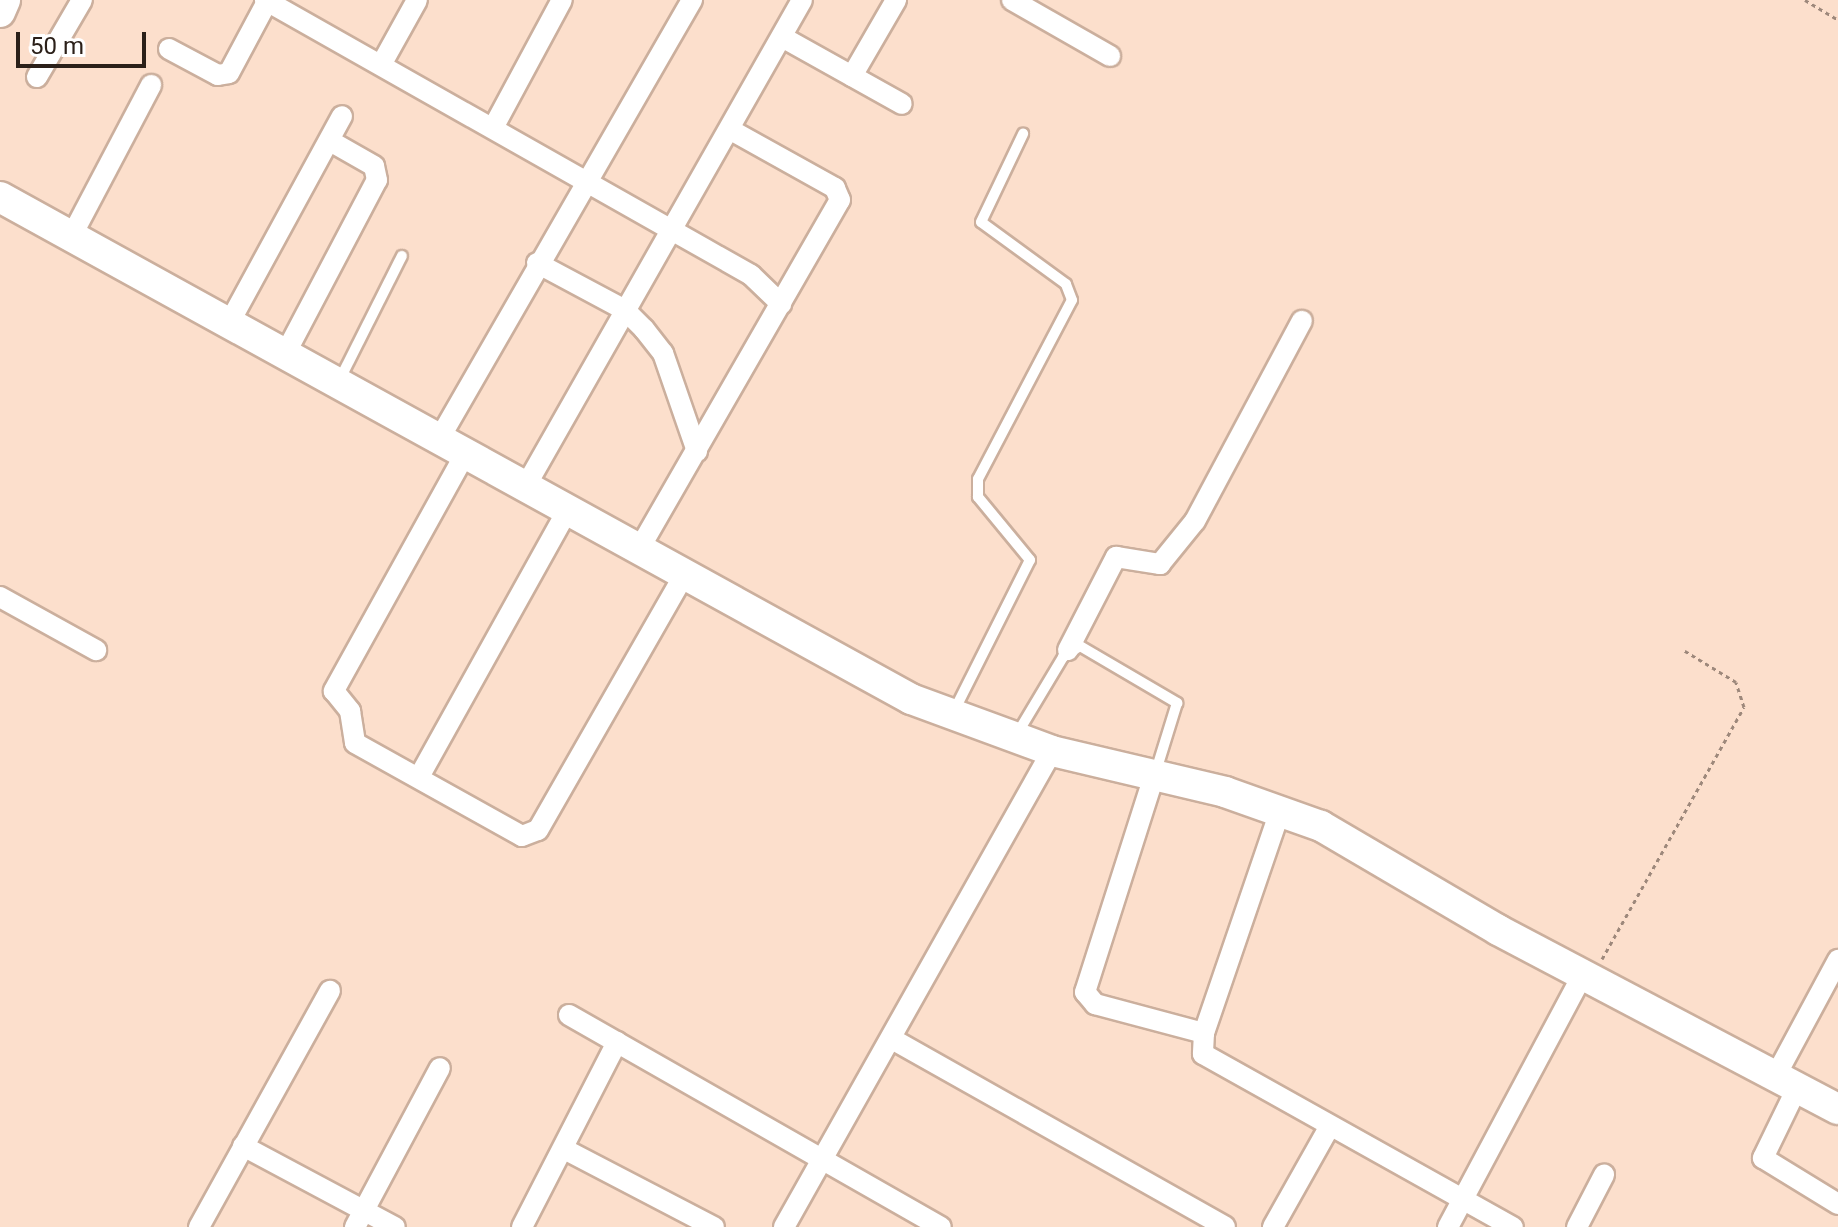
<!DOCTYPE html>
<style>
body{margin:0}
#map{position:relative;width:1838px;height:1227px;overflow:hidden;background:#fcdfcc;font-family:Roboto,sans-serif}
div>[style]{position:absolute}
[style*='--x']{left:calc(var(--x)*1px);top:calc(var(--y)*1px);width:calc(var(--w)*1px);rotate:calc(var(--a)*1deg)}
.path>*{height:3px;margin-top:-1.5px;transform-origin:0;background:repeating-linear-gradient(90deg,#9d887b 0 4px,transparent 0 8px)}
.roads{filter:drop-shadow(2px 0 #cbaf9d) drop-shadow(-2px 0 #cbaf9d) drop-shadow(0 2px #cbaf9d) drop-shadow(0 -2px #cbaf9d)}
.lane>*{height:10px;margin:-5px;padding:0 5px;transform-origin:5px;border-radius:5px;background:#fff}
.street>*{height:20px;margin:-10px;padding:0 10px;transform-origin:10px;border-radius:10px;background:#fff}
.secondary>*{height:30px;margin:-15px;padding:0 15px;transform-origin:15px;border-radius:15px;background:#fff}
span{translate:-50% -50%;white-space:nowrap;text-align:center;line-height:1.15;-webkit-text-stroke:6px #fff;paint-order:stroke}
.scale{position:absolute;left:16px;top:32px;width:130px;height:36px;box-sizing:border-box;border:4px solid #2b2019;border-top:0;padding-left:10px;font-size:24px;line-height:28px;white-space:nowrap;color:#2b2019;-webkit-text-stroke:6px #fff;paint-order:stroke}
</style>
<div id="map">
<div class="path">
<div style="--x:1805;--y:0;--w:39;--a:31"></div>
<div style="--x:1602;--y:959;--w:289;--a:-60.6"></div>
<div style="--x:1744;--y:707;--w:26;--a:-108"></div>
<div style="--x:1736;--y:682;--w:60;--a:-148.7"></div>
</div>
<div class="roads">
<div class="lane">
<div style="--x:339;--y:381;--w:140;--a:-63.3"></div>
<div style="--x:954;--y:711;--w:169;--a:-63.3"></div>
<div style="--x:1030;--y:560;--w:82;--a:-129.5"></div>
<div style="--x:978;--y:497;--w:18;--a:-90"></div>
<div style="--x:978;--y:479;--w:202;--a:-62.3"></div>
<div style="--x:1072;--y:300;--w:17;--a:-111"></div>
<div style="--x:1066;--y:284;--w:105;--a:-143.9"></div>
<div style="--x:981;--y:222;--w:98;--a:-64.5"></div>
<div style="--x:1017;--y:734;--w:90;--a:-59.1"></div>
<div style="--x:1063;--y:657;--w:20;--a:-33"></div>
<div style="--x:1080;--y:646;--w:113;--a:30.4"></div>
<div style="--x:1177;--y:703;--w:74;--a:107.2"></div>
</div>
<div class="street">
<div style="--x:265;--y:0;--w:558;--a:29.5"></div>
<div style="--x:751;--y:275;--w:42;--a:44"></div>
<div style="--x:1012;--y:0;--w:113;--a:29.7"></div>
<div style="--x:782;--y:37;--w:137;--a:29.2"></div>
<div style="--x:169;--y:49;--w:55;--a:28"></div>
<div style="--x:218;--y:75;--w:11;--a:-10"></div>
<div style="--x:229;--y:73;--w:83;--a:-61.9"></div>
<div style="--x:381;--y:65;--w:74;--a:-61"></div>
<div style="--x:852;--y:76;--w:88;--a:-59.9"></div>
<div style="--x:37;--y:77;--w:89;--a:-59.7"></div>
<div style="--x:493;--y:128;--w:145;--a:-61.7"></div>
<div style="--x:71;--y:237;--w:172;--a:-62.2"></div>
<div style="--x:537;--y:263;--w:100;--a:28.1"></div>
<div style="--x:625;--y:310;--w:27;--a:45"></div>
<div style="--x:644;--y:329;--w:31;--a:52"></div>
<div style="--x:663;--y:353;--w:104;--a:70.9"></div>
<div style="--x:227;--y:327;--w:240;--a:-61.4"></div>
<div style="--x:283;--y:358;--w:201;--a:-62.2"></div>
<div style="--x:377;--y:180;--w:14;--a:-102"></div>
<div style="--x:374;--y:166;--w:51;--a:-150.4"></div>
<div style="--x:438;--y:441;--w:509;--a:-60.06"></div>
<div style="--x:464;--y:456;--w:269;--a:119"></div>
<div style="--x:334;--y:691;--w:26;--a:51"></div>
<div style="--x:350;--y:711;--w:32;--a:81"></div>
<div style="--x:355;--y:743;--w:191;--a:29.1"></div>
<div style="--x:522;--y:836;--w:17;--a:-21"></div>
<div style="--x:538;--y:830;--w:294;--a:-60.2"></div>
<div style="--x:524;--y:489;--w:562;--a:-60.38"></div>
<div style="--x:638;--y:551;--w:405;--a:-60.1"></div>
<div style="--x:840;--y:200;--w:13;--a:-113"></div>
<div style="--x:835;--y:188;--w:119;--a:-150.9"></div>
<div style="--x:0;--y:597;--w:110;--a:28.9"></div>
<div style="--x:1068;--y:650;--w:105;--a:-62.7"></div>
<div style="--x:1116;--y:557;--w:45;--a:9"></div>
<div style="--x:1160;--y:564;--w:55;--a:-50.9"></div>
<div style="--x:1195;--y:521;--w:227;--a:-61.9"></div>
<div style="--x:1154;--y:776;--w:227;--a:107.7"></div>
<div style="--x:1085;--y:992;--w:16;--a:50"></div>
<div style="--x:1095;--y:1004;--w:113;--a:14.9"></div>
<div style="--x:419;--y:777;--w:304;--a:-60.9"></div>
<div style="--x:1280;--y:811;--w:235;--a:108.9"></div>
<div style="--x:1204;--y:1033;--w:21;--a:93"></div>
<div style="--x:1203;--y:1054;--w:355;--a:29.2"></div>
<div style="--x:569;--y:1015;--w:428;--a:29.7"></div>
<div style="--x:892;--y:1039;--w:382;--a:29.4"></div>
<div style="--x:1775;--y:1077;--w:133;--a:-61.7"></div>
<div style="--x:1797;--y:1088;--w:78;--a:115.9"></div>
<div style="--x:1763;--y:1158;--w:88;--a:31.5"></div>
<div style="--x:243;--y:1146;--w:172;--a:28.1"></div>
<div style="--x:564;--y:1149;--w:169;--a:27.5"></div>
<div style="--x:199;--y:1227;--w:270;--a:-61"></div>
<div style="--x:355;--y:1227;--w:180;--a:-61.9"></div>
<div style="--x:522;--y:1227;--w:208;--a:-62.8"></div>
<div style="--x:784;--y:1227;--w:546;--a:-60.62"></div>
<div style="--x:1273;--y:1227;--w:116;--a:-60.6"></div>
<div style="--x:1448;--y:1227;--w:289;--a:-61.9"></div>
<div style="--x:1577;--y:1227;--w:59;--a:-62.6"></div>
</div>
<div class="secondary">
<div style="--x:0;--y:12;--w:13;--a:-67"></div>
<div style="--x:0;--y:197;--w:1040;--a:28.86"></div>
<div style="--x:911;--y:699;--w:150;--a:20.2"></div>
<div style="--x:1052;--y:751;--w:178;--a:13.3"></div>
<div style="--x:1225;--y:792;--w:102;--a:19.5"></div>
<div style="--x:1321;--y:826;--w:205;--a:30.4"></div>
<div style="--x:1498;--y:930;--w:384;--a:27.8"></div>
</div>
</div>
<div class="scale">50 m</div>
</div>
